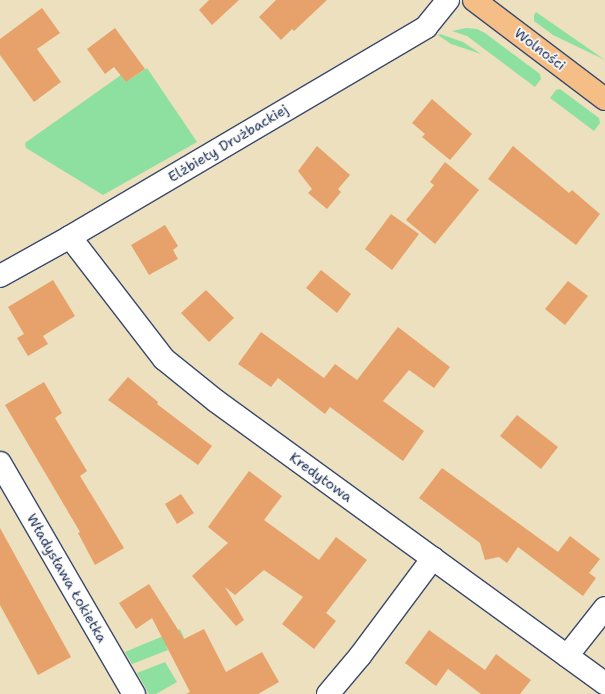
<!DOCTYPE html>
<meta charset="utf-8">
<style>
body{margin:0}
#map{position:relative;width:605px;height:694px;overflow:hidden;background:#ece0be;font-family:"Shantell Sans",sans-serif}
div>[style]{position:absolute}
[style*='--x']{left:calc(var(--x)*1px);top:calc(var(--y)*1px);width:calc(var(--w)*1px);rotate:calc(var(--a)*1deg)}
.green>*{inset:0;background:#8ee0a0}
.building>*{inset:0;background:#e7a26b}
.roads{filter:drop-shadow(1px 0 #3a4a6c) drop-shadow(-1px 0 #3a4a6c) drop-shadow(0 1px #3a4a6c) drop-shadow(0 -1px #3a4a6c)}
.minor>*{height:22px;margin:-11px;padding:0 11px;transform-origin:11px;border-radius:11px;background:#fff}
.major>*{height:22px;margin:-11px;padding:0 11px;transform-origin:11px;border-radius:11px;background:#f6be87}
span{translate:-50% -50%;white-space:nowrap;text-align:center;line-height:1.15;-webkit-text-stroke:3.5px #fdfcf7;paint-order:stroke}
.street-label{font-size:14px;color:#1b2f5e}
</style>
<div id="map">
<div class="green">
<div style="clip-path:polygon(536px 12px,605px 60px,553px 35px,534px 21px,534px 15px)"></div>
<div style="clip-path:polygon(466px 28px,477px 29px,485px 33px,540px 74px,541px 79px,535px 87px,467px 36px,452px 31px)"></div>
<div style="clip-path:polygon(440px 34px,463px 42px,481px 54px,451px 44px,438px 35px)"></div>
<div style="clip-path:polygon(147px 68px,197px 142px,103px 195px,26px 148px,25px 143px,121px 75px,126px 82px)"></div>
<div style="clip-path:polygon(560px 89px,599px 118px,600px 123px,594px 131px,550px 98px,556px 90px)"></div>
<div style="clip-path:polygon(180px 629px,184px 638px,166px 646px,168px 650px,132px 664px,125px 652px)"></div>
<div style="clip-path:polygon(165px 662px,177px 682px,156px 694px,149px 694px,137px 673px)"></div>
</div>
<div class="building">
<div style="clip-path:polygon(209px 0,239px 0,212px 25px,199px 10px)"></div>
<div style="clip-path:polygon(276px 0,327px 0,294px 31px,292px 29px,281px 40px,259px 17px)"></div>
<div style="clip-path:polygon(42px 8px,60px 33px,37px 49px,61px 82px,34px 102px,0 55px,0 39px)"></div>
<div style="clip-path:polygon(115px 28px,145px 69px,126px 82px,114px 67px,105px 74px,87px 49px)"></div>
<div style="clip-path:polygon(432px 99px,472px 134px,450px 160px,422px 137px,425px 134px,412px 123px)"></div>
<div style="clip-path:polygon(317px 146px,350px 175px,338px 189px,341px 192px,327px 209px,308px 193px,312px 189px,298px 171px)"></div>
<div style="clip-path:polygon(513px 146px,569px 193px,572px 190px,600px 214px,576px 245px,488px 179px)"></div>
<div style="clip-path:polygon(445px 162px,479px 190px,435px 244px,406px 220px,434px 185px,430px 182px)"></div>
<div style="clip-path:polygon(391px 214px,419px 234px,392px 270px,365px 249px)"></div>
<div style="clip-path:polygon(165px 225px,178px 246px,173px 250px,178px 259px,149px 275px,131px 245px)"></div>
<div style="clip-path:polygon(321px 270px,351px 294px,337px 313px,306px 288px)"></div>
<div style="clip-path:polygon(53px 280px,75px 316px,43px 336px,48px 344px,28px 356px,17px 338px,24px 334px,8px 307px)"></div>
<div style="clip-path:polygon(568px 281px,588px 296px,565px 325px,545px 309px)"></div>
<div style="clip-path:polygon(206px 290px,234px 318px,209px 342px,181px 313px)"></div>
<div style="clip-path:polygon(398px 327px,450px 367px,434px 388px,409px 370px,383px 401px,424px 431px,403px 461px,330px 407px,325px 414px,278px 378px,271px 387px,238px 364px,261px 332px,324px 378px,335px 364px,357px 380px)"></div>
<div style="clip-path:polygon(128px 377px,158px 402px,157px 404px,212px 446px,198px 465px,108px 400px)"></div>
<div style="clip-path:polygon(44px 382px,62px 413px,55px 418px,87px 471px,80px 476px,124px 548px,95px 565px,78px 533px,80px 532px,5px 405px)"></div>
<div style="clip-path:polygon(517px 415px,558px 447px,541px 469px,500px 436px)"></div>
<div style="clip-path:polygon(442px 468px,558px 552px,570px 536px,600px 559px,589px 573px,596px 578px,583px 596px,518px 547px,507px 563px,499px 557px,485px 560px,480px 543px,419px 498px)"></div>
<div style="clip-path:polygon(249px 471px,282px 496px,264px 520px,319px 560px,336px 537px,367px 560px,326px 613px,336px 621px,314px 649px,282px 624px,303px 597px,264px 570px,235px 595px,225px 587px,244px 620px,236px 626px,192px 576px,228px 543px,208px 527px)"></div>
<div style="clip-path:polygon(181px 494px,194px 513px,177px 524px,165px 504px)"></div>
<div style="clip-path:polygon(0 528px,71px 657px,38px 675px,0 605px)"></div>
<div style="clip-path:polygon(149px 584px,184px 639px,204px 629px,226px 672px,262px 652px,279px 682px,258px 694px,186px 694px,190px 692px,152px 618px,136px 629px,119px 603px)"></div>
<div style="clip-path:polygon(429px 630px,485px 670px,496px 654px,531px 680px,520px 694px,481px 694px,448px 669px,436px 686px,405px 663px)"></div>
</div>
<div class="roads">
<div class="minor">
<div style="--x:70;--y:237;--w:154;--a:52.4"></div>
<div style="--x:164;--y:359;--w:67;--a:38.9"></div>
<div style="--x:216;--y:401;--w:481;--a:36"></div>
<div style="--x:0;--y:276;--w:80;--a:-29.1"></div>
<div style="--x:70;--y:237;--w:413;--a:-30.5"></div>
<div style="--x:426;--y:27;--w:35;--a:-51"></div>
<div style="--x:0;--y:463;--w:267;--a:59.9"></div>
<div style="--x:567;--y:656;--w:61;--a:-51.6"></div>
<div style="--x:328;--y:694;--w:50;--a:-49.9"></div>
<div style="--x:360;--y:656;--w:122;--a:-53.3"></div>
</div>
<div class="major">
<div style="--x:474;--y:0;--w:164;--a:37.1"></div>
</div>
</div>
<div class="street-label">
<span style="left:540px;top:49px;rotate:37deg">Wolności</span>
<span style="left:228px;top:143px;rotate:-31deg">Elżbiety Drużbackiej</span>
<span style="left:321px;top:477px;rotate:36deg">Kredytowa</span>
<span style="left:67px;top:578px;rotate:60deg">Władysława Łokietka</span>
</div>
</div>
